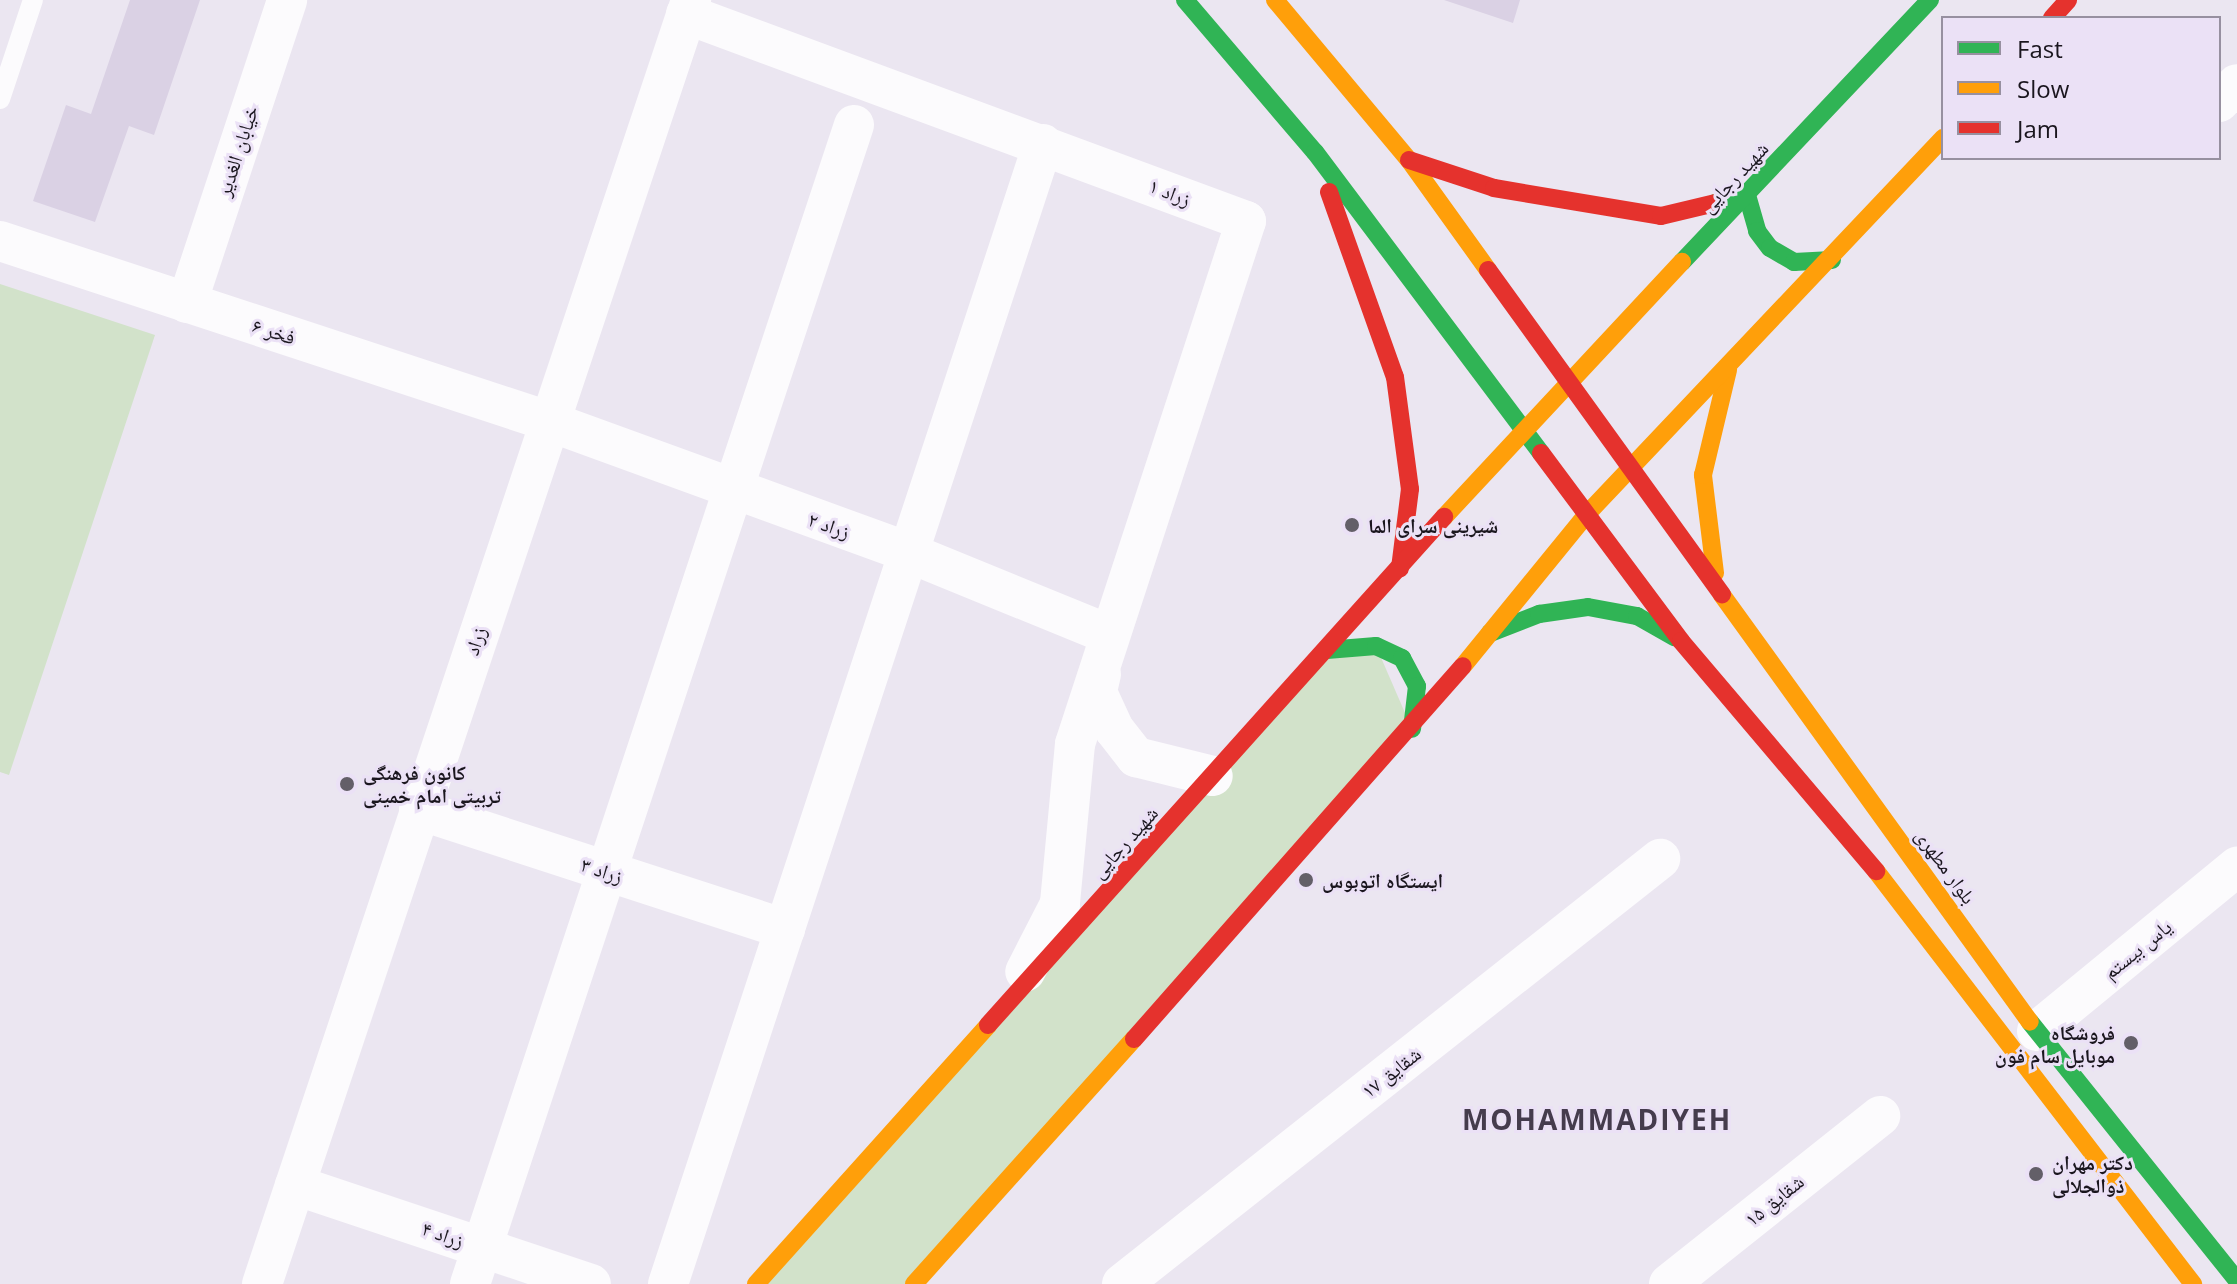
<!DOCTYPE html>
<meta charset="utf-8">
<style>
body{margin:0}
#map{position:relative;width:2237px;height:1284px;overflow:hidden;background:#ebe6f1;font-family:"Open Sans","Noto Naskh Arabic",sans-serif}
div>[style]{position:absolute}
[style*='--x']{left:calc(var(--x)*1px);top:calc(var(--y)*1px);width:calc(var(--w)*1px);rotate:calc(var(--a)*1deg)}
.green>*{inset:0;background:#d2e2ca}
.building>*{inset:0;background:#dad1e4}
.lane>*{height:20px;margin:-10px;padding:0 10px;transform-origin:10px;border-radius:10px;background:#fcfbfd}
.street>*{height:40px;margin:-20px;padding:0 20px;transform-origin:20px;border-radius:20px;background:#fcfbfd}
.fast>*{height:18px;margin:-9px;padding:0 9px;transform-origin:9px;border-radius:9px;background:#30b455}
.slow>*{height:18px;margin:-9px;padding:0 9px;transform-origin:9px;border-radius:9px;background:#ff9f0a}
.jam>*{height:18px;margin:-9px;padding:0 9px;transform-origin:9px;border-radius:9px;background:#e5322d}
.dots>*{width:22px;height:22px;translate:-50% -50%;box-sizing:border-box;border:4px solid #ebe1f6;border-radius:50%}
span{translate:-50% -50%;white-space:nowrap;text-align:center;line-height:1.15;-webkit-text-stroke:6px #ebe1f6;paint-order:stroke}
.street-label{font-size:20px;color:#1a161e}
.poi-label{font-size:20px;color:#1a161e;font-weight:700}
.left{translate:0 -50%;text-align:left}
.right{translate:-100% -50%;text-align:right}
.district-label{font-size:28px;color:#453c4d;font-weight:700;letter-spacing:2px}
.legend{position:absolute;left:1941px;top:16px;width:280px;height:144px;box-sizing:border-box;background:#ebe1f6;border:2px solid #9790a0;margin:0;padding:10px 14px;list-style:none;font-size:24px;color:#1a161e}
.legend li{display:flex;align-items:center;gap:16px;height:40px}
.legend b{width:40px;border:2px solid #9790a0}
</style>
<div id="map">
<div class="green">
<div style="clip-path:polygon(0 284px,155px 335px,9px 775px,0 772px)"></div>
<div style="clip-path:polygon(1376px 646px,1412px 729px,914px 1284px,756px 1284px,1327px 650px)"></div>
</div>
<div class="building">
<div style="clip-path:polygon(130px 0,200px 0,154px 135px,129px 126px,95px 222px,33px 201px,66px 105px,91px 114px)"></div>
<div style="clip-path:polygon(1444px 0,1520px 0,1513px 23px)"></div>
</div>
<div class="lane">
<div style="--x:0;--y:99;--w:104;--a:-71.6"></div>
</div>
<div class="street">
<div style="--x:686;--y:14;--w:597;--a:20.29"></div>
<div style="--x:1246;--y:221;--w:550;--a:108.11"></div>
<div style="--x:1075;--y:744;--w:161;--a:95.4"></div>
<div style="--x:1060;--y:904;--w:76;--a:117.2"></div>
<div style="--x:2219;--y:102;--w:25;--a:-45"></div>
<div style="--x:0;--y:241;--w:577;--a:18.18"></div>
<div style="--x:548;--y:421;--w:382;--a:20"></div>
<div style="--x:907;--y:552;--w:217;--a:22.2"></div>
<div style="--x:187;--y:303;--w:319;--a:-71.7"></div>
<div style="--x:1101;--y:674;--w:18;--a:103"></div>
<div style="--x:1097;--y:692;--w:41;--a:65.3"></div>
<div style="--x:1114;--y:729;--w:36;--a:52"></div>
<div style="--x:1136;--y:757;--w:79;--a:13.9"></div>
<div style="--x:419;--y:810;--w:385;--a:18"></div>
<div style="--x:2037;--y:1031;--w:259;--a:-39.4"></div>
<div style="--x:295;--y:1185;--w:312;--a:18.5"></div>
<div style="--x:262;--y:1284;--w:1354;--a:-71.52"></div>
<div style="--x:470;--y:1284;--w:1221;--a:-71.67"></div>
<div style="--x:668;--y:1284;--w:1200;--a:-71.79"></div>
<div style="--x:1122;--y:1284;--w:686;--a:-38.31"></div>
<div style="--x:1669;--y:1284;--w:270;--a:-38.5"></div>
</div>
<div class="fast">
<div style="--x:1185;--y:0;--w:200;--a:49.5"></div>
<div style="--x:1315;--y:152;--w:376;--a:53.1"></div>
<div style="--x:1715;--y:203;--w:33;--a:-14"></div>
<div style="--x:1747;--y:195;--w:37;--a:74"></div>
<div style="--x:1757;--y:231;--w:21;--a:53"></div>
<div style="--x:1770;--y:248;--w:28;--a:30"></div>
<div style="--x:1794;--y:262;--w:38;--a:-3"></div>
<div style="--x:1682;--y:262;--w:361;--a:-46.6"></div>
<div style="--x:1490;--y:633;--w:53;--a:-21.2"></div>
<div style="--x:1539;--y:614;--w:49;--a:-8.1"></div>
<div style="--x:1588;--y:607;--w:50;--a:10.4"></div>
<div style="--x:1637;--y:616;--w:43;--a:29.6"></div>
<div style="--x:1327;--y:650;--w:49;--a:-4.7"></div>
<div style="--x:1376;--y:646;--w:29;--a:25"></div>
<div style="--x:1402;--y:658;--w:32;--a:62"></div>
<div style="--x:1417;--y:686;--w:43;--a:96.6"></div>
<div style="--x:2030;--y:1022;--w:331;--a:51.3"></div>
</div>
<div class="slow">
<div style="--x:1275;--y:0;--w:209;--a:50.1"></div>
<div style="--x:1409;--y:160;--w:135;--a:54.3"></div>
<div style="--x:1444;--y:517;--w:349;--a:-47"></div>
<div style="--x:1715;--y:573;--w:99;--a:-97"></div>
<div style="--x:1703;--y:475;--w:108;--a:-76.6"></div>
<div style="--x:1722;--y:595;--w:526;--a:54.2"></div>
<div style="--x:1463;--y:666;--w:196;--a:-50.8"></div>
<div style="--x:1587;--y:514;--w:518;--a:-46.57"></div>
<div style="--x:1876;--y:871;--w:521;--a:52.49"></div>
<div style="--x:756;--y:1284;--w:348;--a:-48.1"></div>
<div style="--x:914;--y:1284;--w:329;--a:-48.1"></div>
</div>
<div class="jam">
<div style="--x:2052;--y:18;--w:24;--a:-48"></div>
<div style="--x:1409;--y:160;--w:89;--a:18.2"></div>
<div style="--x:1494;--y:188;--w:169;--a:9.5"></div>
<div style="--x:1661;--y:216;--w:56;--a:-13.5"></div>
<div style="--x:1329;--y:192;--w:196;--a:70.4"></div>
<div style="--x:1395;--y:377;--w:113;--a:82.4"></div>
<div style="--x:1410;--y:489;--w:80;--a:97.2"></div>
<div style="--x:1488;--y:270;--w:400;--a:54.2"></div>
<div style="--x:1541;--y:453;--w:234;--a:53.3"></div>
<div style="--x:1681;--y:641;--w:302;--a:49.7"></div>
<div style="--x:988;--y:1025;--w:683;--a:-48.09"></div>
<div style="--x:1134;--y:1039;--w:497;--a:-48.6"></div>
</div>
<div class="dots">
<div style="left:1352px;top:525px;background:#635f68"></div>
<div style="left:347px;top:784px;background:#635f68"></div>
<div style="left:1306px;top:880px;background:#635f68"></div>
<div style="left:2131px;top:1043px;background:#635f68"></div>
<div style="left:2036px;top:1174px;background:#635f68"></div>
</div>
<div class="street-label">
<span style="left:237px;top:151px;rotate:-72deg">خیابان الغدیر</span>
<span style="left:1734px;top:177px;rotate:-47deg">شهید رجایی</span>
<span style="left:1170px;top:192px;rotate:21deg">زراد ۱</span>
<span style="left:274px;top:331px;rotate:18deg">فخر ۶</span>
<span style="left:829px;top:525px;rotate:19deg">زراد ۲</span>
<span style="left:475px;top:641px;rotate:-72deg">زراد</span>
<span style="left:1124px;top:842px;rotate:-48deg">شهید رجایی</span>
<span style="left:1946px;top:866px;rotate:54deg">بلوار مطهری</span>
<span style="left:602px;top:870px;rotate:18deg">زراد ۳</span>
<span style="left:2137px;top:949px;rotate:-39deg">یاس بیستم</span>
<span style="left:1391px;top:1072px;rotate:-38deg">شقایق ۱۷</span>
<span style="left:1774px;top:1200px;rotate:-39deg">شقایق ۱۵</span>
<span style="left:443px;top:1234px;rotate:19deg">زراد ۴</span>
</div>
<div class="poi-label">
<span class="left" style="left:1368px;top:525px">شیرینی سرای الما</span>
<span class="left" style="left:363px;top:784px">کانون فرهنگی<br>تربیتی امام خمینی</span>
<span class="left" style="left:1322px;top:880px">ایستگاه اتوبوس</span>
<span class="right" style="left:2115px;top:1044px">فروشگاه<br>موبایل سام فون</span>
<span class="left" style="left:2052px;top:1174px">دکتر مهران<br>ذوالجلالی</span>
</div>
<div class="district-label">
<span style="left:1597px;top:1119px">MOHAMMADIYEH</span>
</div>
<ul class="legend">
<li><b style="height:10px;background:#30b455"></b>Fast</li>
<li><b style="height:10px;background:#ff9f0a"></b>Slow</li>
<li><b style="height:10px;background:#e5322d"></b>Jam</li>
</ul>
</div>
